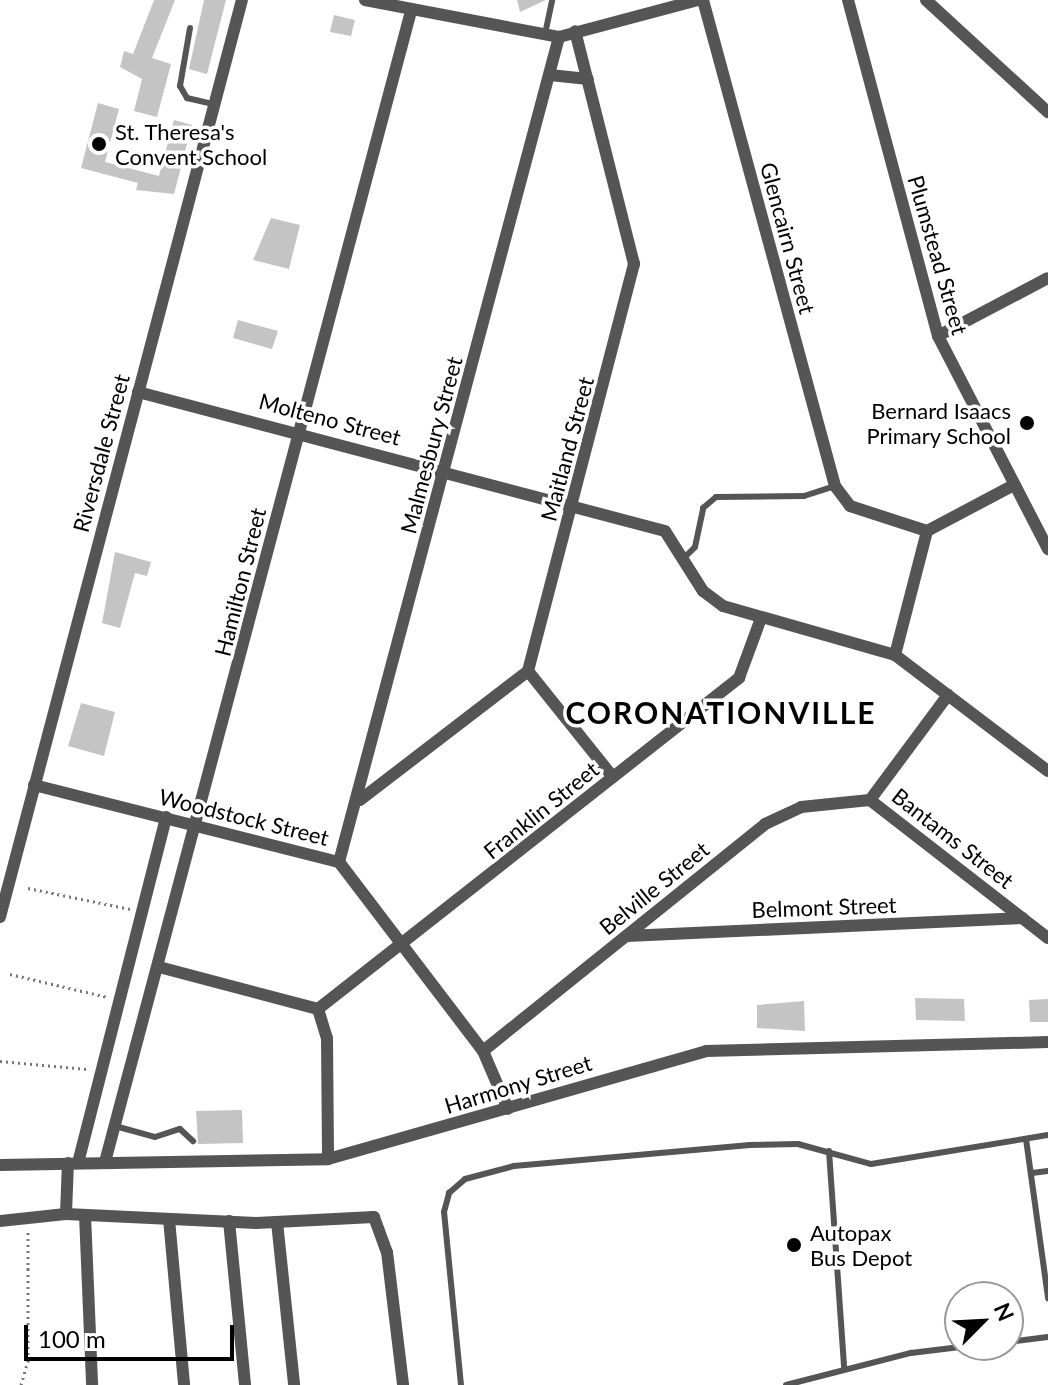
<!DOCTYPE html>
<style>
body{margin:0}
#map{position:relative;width:1048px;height:1385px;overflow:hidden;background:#fff;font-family:Lato,sans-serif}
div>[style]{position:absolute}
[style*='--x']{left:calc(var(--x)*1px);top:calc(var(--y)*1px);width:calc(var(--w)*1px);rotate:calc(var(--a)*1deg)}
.building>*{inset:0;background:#c4c4c4}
.path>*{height:3px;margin-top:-1.5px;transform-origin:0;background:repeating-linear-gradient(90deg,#777 0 2px,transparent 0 6px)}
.lane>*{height:6px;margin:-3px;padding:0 3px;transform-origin:3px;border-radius:3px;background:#555}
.street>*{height:12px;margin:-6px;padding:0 6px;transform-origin:6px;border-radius:6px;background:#555}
.dots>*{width:22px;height:22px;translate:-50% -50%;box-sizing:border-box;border:4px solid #fff;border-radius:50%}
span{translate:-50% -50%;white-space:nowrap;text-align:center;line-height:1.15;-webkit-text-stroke:7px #fff;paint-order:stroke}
.poi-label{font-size:22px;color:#000}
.left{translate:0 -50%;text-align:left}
.right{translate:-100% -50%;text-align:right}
.street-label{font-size:22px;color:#000}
.district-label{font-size:30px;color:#000;font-weight:700;letter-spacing:2px}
.north{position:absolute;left:944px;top:1281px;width:80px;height:80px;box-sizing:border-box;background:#fff;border:2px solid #999;border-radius:50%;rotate:66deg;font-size:22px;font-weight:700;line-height:32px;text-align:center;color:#000}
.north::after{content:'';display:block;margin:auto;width:28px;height:36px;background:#000;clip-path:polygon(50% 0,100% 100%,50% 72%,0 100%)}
.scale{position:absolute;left:24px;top:1325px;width:210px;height:36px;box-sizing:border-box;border:4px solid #000;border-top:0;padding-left:10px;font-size:24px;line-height:28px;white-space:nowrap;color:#000;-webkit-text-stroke:6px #fff;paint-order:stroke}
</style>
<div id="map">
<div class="building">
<div style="clip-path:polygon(154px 0,175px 0,152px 58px,171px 64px,157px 117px,134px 111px,142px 79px,120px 67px,124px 51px,133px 54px)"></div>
<div style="clip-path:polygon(204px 0,226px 0,207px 74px,189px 69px)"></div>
<div style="clip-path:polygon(517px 0,546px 0,520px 12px)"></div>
<div style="clip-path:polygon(334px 15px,355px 20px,351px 36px,330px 32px)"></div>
<div style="clip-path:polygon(98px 103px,119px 109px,105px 162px,159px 176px,174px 120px,192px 125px,174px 194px,136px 190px,138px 183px,81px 168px)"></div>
<div style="clip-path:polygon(271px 218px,300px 225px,289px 269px,253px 260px)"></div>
<div style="clip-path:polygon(238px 320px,278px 331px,272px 349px,233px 338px)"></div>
<div style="clip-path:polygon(115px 552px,151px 562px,147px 576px,135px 573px,120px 628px,102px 623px)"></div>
<div style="clip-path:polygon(81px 703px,115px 712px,104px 756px,68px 746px)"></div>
<div style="clip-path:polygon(915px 998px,964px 999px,965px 1021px,916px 1020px)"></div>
<div style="clip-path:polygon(1048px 999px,1048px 1022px,1030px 1022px,1029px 1000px)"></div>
<div style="clip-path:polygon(804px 1001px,805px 1031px,757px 1028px,757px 1005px)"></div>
<div style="clip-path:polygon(242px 1110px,243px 1143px,198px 1144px,196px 1111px)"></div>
</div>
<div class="path">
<div style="--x:28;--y:888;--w:104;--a:11.6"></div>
<div style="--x:10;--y:974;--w:100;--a:13.3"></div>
<div style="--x:0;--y:1061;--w:87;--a:5.3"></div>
<div style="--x:21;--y:1385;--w:26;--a:-74"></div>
<div style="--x:28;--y:1360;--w:130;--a:-90"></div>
</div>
<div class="lane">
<div style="--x:190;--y:28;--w:59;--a:99.8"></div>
<div style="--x:180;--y:86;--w:14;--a:60"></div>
<div style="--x:187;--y:98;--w:28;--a:13"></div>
<div style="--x:545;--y:34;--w:35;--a:-78"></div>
<div style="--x:685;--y:557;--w:14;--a:-45"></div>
<div style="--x:695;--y:547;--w:40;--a:-78"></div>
<div style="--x:703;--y:508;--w:17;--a:-40"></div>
<div style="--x:716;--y:497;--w:88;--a:-0.7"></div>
<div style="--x:804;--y:496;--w:33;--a:-18"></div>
<div style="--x:115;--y:1126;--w:41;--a:15.4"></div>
<div style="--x:155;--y:1137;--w:26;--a:-18"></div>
<div style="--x:180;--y:1129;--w:18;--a:43"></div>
<div style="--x:1026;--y:1139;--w:161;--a:82.1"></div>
<div style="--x:829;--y:1151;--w:217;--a:86"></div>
<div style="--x:1032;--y:1173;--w:16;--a:-7"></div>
<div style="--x:1008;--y:1342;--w:40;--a:-7.1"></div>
<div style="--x:461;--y:1385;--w:174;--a:-95.6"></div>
<div style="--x:444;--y:1212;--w:20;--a:-75"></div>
<div style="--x:449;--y:1193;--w:21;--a:-41"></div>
<div style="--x:465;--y:1179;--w:51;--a:-14.9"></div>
<div style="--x:514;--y:1166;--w:237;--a:-5.1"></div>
<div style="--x:750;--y:1145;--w:48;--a:-1.2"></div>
<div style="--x:798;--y:1144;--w:76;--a:15.3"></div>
<div style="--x:871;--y:1164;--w:179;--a:-9.3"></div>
<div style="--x:786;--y:1385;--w:129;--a:-14.4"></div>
<div style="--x:911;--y:1353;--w:66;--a:-6.9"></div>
</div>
<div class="street">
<div style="--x:365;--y:0;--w:197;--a:10.8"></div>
<div style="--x:559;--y:37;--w:144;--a:-14.9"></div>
<div style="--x:703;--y:0;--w:504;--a:74.8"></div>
<div style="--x:835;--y:486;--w:25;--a:53"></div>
<div style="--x:850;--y:506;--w:81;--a:18"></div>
<div style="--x:848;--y:0;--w:348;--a:75"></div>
<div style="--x:938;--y:336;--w:240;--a:62.7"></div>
<div style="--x:926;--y:0;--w:166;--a:42.6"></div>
<div style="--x:550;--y:75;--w:38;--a:6"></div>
<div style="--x:938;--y:336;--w:124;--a:-27.8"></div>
<div style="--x:138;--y:392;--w:545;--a:14.78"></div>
<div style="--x:665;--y:531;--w:71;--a:57.7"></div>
<div style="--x:703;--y:591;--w:25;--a:37"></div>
<div style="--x:723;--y:606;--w:179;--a:15.9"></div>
<div style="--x:895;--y:655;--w:192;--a:37.2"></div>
<div style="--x:895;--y:655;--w:128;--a:-75.5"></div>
<div style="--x:927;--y:531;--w:98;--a:-27.9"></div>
<div style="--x:528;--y:671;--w:136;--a:51.3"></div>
<div style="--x:34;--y:785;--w:315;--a:14.2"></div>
<div style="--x:339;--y:862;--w:238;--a:52.7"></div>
<div style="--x:483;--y:1051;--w:63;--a:66.7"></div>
<div style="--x:360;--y:800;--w:212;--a:-37.5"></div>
<div style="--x:528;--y:671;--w:421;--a:-75.4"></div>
<div style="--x:634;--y:264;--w:240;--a:-104.2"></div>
<div style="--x:870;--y:800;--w:225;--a:37.8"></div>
<div style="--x:870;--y:800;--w:131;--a:-53.4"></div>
<div style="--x:339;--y:862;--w:854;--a:-75.07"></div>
<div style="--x:0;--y:917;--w:948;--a:-75.22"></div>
<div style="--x:627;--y:936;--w:396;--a:-2.6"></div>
<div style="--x:159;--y:967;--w:164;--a:14.8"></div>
<div style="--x:318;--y:1009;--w:30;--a:73"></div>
<div style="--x:327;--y:1038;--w:121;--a:89.5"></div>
<div style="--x:318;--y:1009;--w:536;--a:-38.18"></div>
<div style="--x:739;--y:678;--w:61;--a:-69.8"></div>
<div style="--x:483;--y:1051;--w:362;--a:-38.8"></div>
<div style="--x:765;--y:824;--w:40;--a:-25"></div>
<div style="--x:801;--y:807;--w:69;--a:-5.8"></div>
<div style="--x:105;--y:1162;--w:1191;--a:-75.11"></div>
<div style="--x:78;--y:1163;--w:357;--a:-75.7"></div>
<div style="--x:0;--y:1165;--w:328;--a:-1"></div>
<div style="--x:328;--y:1159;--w:393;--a:-15.9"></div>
<div style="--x:706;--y:1051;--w:342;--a:-1.5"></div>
<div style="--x:66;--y:1214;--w:190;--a:2.7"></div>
<div style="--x:256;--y:1223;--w:118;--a:-2.9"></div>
<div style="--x:374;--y:1217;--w:37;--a:70"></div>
<div style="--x:387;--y:1252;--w:134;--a:83.1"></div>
<div style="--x:85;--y:1215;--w:170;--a:87.6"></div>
<div style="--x:169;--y:1219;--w:167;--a:84.8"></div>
<div style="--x:0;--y:1221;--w:66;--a:-6.1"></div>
<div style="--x:66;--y:1214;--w:51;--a:-87.8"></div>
<div style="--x:229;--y:1221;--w:165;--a:84.4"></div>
<div style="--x:277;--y:1222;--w:164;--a:84"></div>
</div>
<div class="dots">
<div style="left:99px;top:144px;background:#000"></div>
<div style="left:1027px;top:423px;background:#000"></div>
<div style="left:794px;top:1245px;background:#000"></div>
</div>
<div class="poi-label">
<span class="left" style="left:115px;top:144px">St. Theresa's<br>Convent School</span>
<span class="right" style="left:1011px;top:423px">Bernard Isaacs<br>Primary School</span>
<span class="left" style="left:810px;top:1245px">Autopax<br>Bus Depot</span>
</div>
<div class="street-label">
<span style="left:788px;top:238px;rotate:75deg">Glencairn Street</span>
<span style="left:938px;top:255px;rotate:74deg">Plumstead Street</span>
<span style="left:330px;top:419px;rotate:15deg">Molteno Street</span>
<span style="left:431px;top:445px;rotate:-75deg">Malmesbury Street</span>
<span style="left:567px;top:449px;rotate:-75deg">Maitland Street</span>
<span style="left:101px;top:453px;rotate:-75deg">Riversdale Street</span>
<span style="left:240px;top:582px;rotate:-76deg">Hamilton Street</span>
<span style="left:541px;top:810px;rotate:-39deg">Franklin Street</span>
<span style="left:244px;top:817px;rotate:14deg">Woodstock Street</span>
<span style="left:953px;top:838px;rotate:38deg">Bantams Street</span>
<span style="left:654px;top:888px;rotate:-39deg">Belville Street</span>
<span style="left:824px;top:907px;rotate:-2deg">Belmont Street</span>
<span style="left:518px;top:1084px;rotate:-17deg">Harmony Street</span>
</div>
<div class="district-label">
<span style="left:721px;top:712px">CORONATIONVILLE</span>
</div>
<div class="north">N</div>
<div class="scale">100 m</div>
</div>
